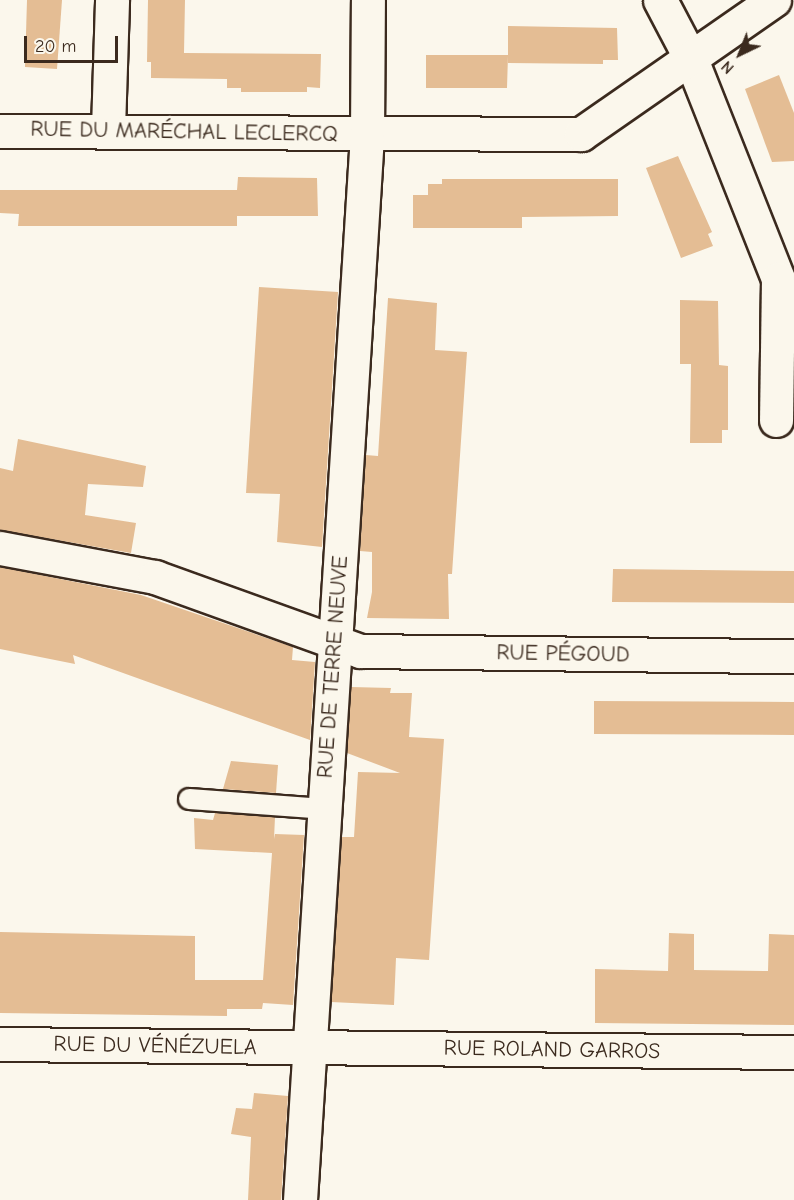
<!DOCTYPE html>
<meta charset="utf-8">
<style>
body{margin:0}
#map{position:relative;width:794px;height:1200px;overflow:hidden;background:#fbf7ec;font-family:"Comic Neue",sans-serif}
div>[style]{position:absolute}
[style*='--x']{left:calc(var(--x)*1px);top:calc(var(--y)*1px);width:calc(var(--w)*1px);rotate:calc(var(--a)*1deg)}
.building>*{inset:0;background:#e4bd94}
.roads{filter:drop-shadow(2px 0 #3b2a1e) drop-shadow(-2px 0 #3b2a1e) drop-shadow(0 2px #3b2a1e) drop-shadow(0 -2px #3b2a1e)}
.lane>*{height:20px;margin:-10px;padding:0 10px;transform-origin:10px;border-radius:10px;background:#fbf7ec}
.street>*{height:33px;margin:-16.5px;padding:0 16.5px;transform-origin:16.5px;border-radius:16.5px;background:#fbf7ec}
span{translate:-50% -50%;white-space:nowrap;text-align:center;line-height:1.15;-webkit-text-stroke:4.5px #fbf7ec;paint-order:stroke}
.street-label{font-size:22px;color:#3b2a1e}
.north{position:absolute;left:710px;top:24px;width:60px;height:60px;-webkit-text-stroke:4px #fbf7ec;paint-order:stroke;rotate:223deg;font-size:16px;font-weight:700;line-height:24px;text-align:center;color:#3b2a1e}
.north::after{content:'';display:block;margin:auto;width:21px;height:27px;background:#3b2a1e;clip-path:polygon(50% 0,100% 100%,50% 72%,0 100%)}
.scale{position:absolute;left:24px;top:36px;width:94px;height:27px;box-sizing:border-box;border:3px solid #3b2a1e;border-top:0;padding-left:8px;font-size:18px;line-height:21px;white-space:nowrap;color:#3b2a1e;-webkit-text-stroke:4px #fbf7ec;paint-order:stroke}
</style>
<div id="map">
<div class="building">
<div style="clip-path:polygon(27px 0,62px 0,57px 69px,25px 67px)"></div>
<div style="clip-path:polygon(148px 0,185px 0,184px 53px,321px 54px,320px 88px,307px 87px,307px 92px,241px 92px,241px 88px,227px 88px,227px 79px,151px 78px,151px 62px,147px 62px)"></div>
<div style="clip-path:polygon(508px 26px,617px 28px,618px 60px,603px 60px,603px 64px,508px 63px)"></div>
<div style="clip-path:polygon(426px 55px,508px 55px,507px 88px,426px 88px)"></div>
<div style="clip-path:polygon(779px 75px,794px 113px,794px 161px,772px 162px,745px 89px)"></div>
<div style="clip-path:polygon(678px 156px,712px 232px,708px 234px,713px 246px,681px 258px,646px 168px)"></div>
<div style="clip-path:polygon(238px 177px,317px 178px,318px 216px,237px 216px,237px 226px,18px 226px,19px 214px,0 213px,0 190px,237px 190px)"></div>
<div style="clip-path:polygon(442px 179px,618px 179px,618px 216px,522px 217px,522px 228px,413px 228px,413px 195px,428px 195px,428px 184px,442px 184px)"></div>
<div style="clip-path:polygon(259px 287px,338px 292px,322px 547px,277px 542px,280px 494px,246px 493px)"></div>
<div style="clip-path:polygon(388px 298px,437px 303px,435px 350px,467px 352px,452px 574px,448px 574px,449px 619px,367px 618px,372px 592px,372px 552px,360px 551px,366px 455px,378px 456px)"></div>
<div style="clip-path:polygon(680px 300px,718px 301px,719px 365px,728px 366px,728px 430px,722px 430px,722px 443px,690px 443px,691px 364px,680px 364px)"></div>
<div style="clip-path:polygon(18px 439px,146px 466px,143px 487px,88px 484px,85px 515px,136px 523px,131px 553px,0 530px,0 468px,13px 471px)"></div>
<div style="clip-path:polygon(0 567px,141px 595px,293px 647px,292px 660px,315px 662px,310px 740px,73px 655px,75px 664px,0 649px)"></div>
<div style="clip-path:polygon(613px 569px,794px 571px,794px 603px,612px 602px)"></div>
<div style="clip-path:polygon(351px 687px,391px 688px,390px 693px,412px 693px,409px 737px,444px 739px,429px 960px,396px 958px,394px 1005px,331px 1002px,342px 837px,354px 837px,358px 772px,400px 773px,347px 753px)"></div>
<div style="clip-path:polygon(594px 701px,794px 702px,794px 735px,594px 734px)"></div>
<div style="clip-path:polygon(231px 761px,278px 765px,276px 793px,223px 789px)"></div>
<div style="clip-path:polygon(215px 813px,275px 817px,274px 839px,275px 834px,304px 835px,293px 1005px,263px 1003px,262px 1009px,227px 1009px,227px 1016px,0 1013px,0 932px,195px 936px,195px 980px,263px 980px,272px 853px,195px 849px,194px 818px,213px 820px)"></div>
<div style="clip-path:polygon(669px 933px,694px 934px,694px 970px,768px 971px,769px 934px,794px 935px,794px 1025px,595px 1023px,595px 969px,668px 971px)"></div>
<div style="clip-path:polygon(254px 1093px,288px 1096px,281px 1200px,248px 1200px,251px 1137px,231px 1134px,236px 1108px,252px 1109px)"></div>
</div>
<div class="roads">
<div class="lane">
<div style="--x:189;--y:799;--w:135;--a:4.2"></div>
</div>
<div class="street">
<div style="--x:660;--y:0;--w:67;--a:62.3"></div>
<div style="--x:691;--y:59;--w:237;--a:68.4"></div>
<div style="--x:778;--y:279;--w:141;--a:90.8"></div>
<div style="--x:108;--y:129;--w:129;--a:-88.2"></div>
<div style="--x:0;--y:131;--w:581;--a:0.3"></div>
<div style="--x:581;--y:134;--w:235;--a:-34.8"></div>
<div style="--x:0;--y:548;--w:158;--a:10.6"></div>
<div style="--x:155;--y:577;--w:218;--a:19.8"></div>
<div style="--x:360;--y:651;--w:434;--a:0.7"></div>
<div style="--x:0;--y:1044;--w:794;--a:0.58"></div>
<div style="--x:300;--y:1200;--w:1068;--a:-86.4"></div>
<div style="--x:367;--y:134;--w:134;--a:-89.6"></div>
</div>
</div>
<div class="street-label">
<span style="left:184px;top:132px;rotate:1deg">RUE DU MARÉCHAL LECLERCQ</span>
<span style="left:563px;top:654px;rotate:1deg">RUE PÉGOUD</span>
<span style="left:333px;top:667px;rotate:-86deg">RUE DE TERRE NEUVE</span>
<span style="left:155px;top:1046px;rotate:1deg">RUE DU VÉNÉZUELA</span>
<span style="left:552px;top:1050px;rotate:1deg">RUE ROLAND GARROS</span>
</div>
<div class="north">N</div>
<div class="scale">20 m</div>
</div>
